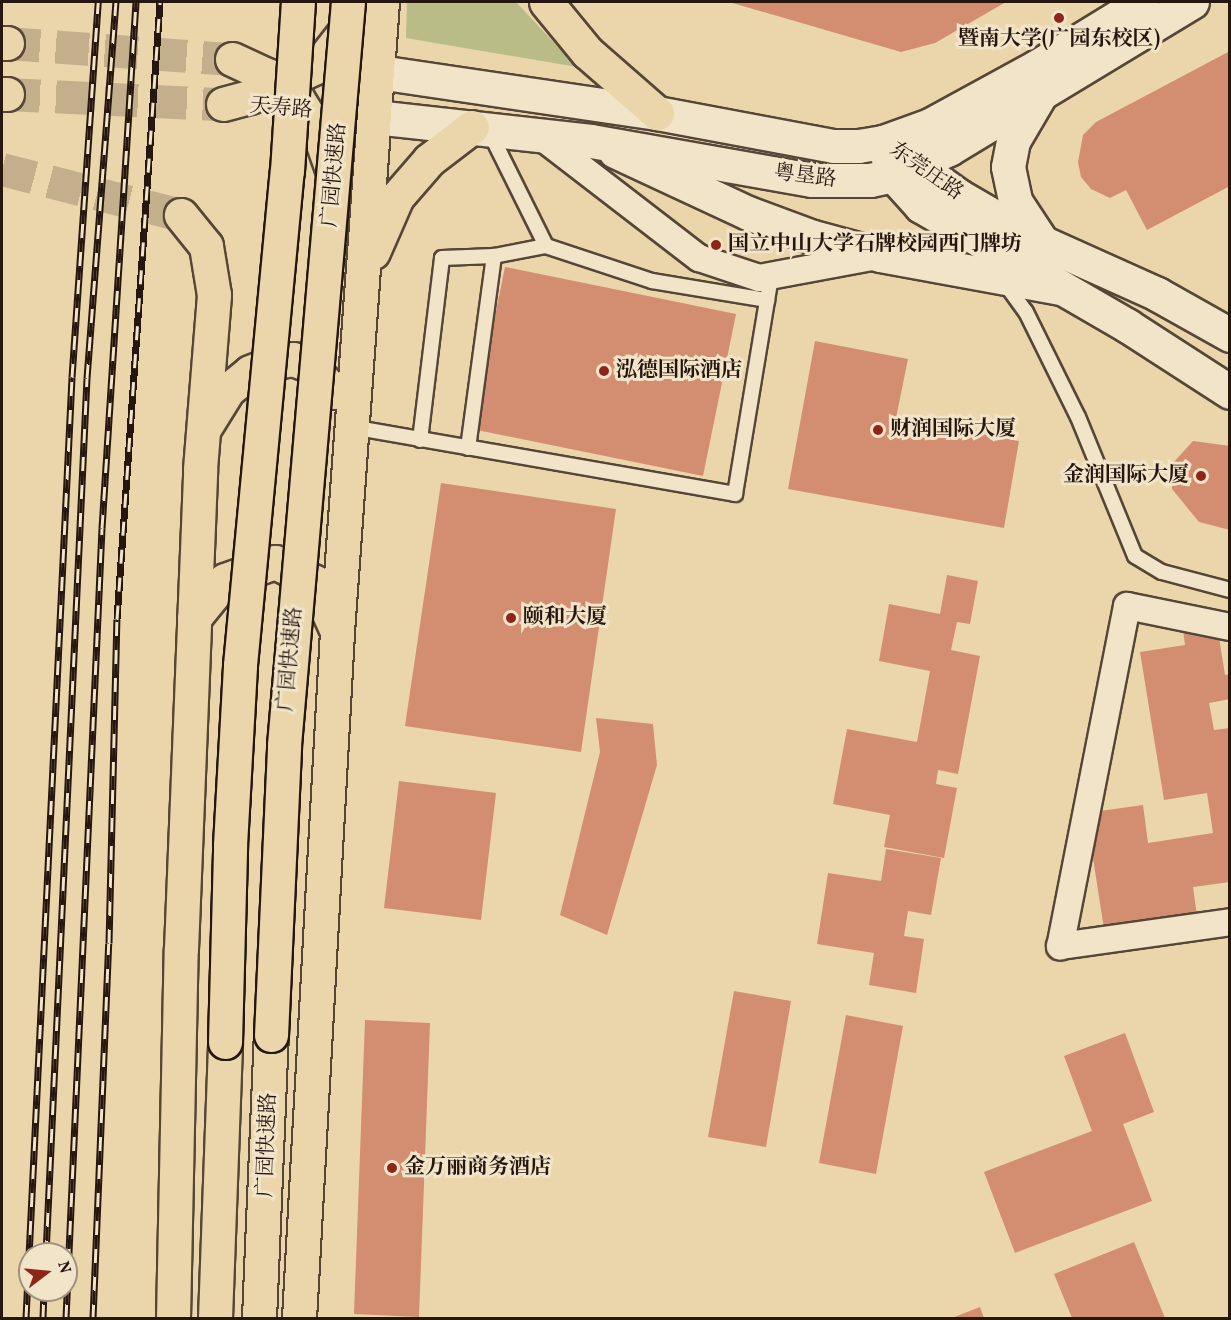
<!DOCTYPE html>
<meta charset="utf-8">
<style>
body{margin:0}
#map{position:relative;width:1231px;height:1320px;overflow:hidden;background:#ebd5ab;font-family:Vollkorn,"Noto Serif SC",serif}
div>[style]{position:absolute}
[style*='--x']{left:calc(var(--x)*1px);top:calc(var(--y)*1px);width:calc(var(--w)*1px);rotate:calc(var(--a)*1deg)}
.green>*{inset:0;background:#babc87}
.building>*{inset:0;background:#d38e71}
.trunk-tunnel>*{height:33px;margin-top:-16.5px;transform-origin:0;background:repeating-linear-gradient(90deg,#c3af8c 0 33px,transparent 0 49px)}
.roads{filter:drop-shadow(2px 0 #564637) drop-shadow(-2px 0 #564637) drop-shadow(0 2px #564637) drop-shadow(0 -2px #564637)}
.service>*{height:14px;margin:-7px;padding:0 7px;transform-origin:7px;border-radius:7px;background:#f2e4c8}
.minor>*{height:26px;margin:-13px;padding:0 13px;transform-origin:13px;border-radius:13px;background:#f2e4c8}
.tertiary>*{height:33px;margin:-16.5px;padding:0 16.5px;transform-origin:16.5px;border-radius:16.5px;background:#f2e4c8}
.secondary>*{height:33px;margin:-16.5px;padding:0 16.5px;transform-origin:16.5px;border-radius:16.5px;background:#f2e4c8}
.trunk>*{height:33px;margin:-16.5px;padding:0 16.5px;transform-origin:16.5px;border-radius:16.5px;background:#ebd5ab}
.rail>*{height:7px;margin-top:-3.5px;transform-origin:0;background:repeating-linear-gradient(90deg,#f2e4c8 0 14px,#251610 0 28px);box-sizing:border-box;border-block:2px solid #251610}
.bridges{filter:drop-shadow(2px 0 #251610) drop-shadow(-2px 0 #251610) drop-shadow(0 2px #251610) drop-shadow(0 -2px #251610)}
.trunk-bridge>*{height:33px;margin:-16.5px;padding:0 16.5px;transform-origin:16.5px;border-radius:16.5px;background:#ebd5ab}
.dots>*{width:16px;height:16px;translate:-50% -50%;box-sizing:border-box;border:3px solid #f2e4c8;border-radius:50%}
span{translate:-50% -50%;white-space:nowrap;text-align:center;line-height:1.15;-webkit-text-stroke:6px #f2e4c8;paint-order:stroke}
.poi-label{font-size:21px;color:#251610;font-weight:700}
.left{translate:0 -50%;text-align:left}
.right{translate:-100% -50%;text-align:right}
.street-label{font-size:21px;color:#251610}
.frame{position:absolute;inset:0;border:3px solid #251610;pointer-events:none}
.north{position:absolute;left:18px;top:1242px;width:60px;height:60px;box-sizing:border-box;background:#f2e4c8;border:2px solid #a0927e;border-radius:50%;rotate:74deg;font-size:16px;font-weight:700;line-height:24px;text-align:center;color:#251610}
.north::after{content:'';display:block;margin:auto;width:21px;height:27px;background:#8f2418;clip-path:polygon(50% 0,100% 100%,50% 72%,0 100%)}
</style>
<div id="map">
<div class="green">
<div style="clip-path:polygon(407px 2px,516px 2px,577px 67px,406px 38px)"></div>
</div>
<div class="building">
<div style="clip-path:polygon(729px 2px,1006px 2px,935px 43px,901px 52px)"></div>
<div style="clip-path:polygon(1230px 51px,1230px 186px,1147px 230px,1126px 190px,1110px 198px,1091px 189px,1081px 177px,1078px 162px,1083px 135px,1096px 122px)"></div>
<div style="clip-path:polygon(505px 267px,736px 314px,703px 476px,472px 429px)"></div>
<div style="clip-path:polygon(815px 341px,908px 359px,896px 418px,1019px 441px,1004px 528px,788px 489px)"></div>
<div style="clip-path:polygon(1193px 441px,1230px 446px,1230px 530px,1199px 522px,1172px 489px,1173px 463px)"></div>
<div style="clip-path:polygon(441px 483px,616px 509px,581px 752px,405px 726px)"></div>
<div style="clip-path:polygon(947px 575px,978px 581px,970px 624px,957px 622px,951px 650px,980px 656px,958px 774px,938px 770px,936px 784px,957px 788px,944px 858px,884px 847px,890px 815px,833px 804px,847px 729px,917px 742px,930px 671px,879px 661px,889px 604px,940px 614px)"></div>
<div style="clip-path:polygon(1217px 625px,1225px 675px,1230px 674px,1230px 699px,1209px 703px,1214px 730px,1230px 728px,1230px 882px,1193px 887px,1197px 916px,1104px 929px,1086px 813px,1143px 805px,1148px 843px,1213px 833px,1207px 793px,1164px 800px,1140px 652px,1185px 645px,1183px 630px)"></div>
<div style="clip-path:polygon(596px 718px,653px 724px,657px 765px,607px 935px,560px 915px,600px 752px)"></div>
<div style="clip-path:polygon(399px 781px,496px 793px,481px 920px,384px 908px)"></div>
<div style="clip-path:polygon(886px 849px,941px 858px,931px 915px,908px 911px,904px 936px,924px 939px,916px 993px,869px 985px,874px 953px,817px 944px,828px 873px,881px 881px)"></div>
<div style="clip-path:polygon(734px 991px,791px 1001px,766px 1147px,708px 1137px)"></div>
<div style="clip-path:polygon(846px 1015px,903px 1026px,876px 1174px,819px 1163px)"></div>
<div style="clip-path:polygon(365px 1020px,430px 1023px,419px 1317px,354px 1314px)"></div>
<div style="clip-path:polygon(1125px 1033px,1154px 1112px,1123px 1124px,1152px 1201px,1015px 1253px,984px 1172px,1092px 1131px,1064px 1056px)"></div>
<div style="clip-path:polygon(1134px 1242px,1165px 1318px,1072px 1318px,1054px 1274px)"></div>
<div style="clip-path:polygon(980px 1307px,984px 1318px,952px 1318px)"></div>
</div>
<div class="trunk-tunnel">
<div style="--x:7;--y:43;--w:226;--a:4.1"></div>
<div style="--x:7;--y:94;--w:216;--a:2.7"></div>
<div style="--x:2;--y:169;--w:185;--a:14.4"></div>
</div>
<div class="roads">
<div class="service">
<div style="--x:489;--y:131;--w:128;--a:63.6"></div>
<div style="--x:546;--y:246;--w:112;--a:18.3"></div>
<div style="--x:652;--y:281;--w:117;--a:9.4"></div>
<div style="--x:1004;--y:282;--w:37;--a:54"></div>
<div style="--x:1026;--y:312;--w:117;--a:63.7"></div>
<div style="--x:1078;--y:417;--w:150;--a:67.7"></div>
<div style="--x:1135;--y:556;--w:31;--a:31"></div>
<div style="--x:1162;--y:572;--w:70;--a:14.8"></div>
<div style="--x:352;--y:427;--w:389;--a:9.9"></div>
<div style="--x:735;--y:494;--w:220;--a:-80.6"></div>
<div style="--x:420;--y:440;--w:183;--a:-83.1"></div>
<div style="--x:442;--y:258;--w:52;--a:-2.2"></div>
<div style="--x:468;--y:448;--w:194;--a:-82.3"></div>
<div style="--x:494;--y:256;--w:53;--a:-10.9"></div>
</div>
<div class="minor">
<div style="--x:539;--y:135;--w:202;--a:37.6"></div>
<div style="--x:699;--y:258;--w:63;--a:18.4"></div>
<div style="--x:759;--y:278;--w:119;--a:-10.6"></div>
<div style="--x:1230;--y:627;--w:105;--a:-168.5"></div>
<div style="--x:1127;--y:606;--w:347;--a:101.1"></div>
<div style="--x:1060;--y:946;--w:172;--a:-8"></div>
</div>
<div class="tertiary">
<div style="--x:1040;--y:95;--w:53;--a:120.4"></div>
<div style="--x:1013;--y:141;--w:26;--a:101"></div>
<div style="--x:1008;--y:167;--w:35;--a:78"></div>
<div style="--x:1015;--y:201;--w:45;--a:56.7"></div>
<div style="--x:883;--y:142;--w:34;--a:73"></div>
<div style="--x:893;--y:175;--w:42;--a:47.9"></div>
<div style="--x:921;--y:206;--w:239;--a:30.1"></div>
<div style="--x:1128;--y:326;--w:121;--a:32.9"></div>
<div style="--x:894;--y:149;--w:80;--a:35.9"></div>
<div style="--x:959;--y:196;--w:78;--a:30.2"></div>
<div style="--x:1026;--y:235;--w:144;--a:24.2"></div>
<div style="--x:1157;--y:294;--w:84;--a:29.3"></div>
<div style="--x:615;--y:151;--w:147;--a:25"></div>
<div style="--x:748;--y:213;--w:69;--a:20.3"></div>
<div style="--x:813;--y:237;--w:69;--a:15"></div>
<div style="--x:880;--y:255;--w:182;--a:10.4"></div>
</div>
<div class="secondary">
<div style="--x:379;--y:72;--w:281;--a:8.4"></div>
<div style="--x:657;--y:113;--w:180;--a:10.6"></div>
<div style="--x:834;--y:146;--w:24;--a:0"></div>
<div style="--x:858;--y:146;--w:25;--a:-9"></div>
<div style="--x:883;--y:142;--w:50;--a:-19.9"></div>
<div style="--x:930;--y:125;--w:121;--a:-28.7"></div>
<div style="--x:1036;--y:67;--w:124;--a:-31.5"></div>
<div style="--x:375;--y:117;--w:217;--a:6.3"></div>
<div style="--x:591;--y:141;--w:224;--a:10"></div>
<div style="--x:812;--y:180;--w:58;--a:0"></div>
<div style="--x:870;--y:180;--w:24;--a:-12"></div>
<div style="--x:893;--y:175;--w:62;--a:-24.9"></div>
<div style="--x:949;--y:149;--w:284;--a:-31.2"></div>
</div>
<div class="trunk">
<div style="--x:546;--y:2;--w:65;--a:50.6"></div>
<div style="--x:587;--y:52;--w:93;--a:41.1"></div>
<div style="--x:2;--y:43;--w:5;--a:0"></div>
<div style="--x:232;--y:59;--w:38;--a:25"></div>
<div style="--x:267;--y:75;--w:38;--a:37"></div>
<div style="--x:297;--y:98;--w:41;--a:57.8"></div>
<div style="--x:319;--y:133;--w:48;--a:70.4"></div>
<div style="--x:2;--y:94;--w:5;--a:0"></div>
<div style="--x:223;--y:104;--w:28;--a:-15"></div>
<div style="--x:250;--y:97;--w:75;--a:-24.5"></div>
<div style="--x:318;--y:66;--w:57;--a:-52.1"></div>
<div style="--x:373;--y:252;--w:60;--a:-66.4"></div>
<div style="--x:397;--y:197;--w:49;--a:-49.1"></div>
<div style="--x:429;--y:160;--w:54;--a:-37.5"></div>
<div style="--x:205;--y:427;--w:44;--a:-58.1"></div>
<div style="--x:228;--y:390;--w:28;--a:-39"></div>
<div style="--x:250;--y:372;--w:28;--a:-21"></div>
<div style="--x:276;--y:362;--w:17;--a:-10"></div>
<div style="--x:293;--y:359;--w:17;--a:21"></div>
<div style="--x:309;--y:365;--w:37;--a:47"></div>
<div style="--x:194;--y:618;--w:49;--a:-50.8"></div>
<div style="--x:225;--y:580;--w:53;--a:-19.8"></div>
<div style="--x:275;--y:562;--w:45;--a:26.6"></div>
<div style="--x:315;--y:582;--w:49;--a:66"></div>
<div style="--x:173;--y:1318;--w:369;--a:-88.8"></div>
<div style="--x:181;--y:949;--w:480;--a:-87.7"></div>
<div style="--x:200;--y:469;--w:175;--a:-85.4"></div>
<div style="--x:214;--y:295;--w:50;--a:-99.3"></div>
<div style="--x:206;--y:246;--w:40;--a:-129"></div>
<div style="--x:215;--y:1318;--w:276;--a:-87.9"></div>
<div style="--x:259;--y:1318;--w:283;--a:-87.6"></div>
<div style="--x:299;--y:1318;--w:688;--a:-86.83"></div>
<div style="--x:337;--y:631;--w:631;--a:-85.91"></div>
</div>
</div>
<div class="rail">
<div style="--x:46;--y:1254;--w:877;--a:-87.32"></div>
<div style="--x:87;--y:378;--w:377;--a:-85.6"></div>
<div style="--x:26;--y:1318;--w:942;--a:-87.2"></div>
<div style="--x:72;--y:377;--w:376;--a:-86"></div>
<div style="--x:43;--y:1318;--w:28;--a:-88"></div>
<div style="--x:66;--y:1318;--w:791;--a:-87.39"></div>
<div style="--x:102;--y:528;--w:527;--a:-86.3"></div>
<div style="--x:93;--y:1318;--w:375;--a:-87.6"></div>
<div style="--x:109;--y:943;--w:324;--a:-88.6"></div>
<div style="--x:117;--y:619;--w:618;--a:-86.01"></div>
</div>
<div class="bridges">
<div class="trunk-bridge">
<div style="--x:271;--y:1035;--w:290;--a:-87.4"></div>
<div style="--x:284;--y:745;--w:746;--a:-85.08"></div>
<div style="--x:225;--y:1042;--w:197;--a:-88.5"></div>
<div style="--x:230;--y:845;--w:180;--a:-86.8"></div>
<div style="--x:240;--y:665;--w:496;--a:-84.6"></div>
<div style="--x:287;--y:171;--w:169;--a:-86.3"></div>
</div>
</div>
<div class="dots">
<div style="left:1059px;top:18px;background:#8f2418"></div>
<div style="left:716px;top:245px;background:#8f2418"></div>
<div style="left:604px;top:371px;background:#8f2418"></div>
<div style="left:878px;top:430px;background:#8f2418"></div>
<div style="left:1201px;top:476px;background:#8f2418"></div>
<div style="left:511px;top:618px;background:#8f2418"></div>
<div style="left:392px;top:1168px;background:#8f2418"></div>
</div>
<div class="poi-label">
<span style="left:1059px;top:40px">暨南大学(广园东校区)</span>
<span class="left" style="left:728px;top:245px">国立中山大学石牌校园西门牌坊</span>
<span class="left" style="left:616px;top:371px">泓德国际酒店</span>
<span class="left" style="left:890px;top:430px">财润国际大厦</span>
<span class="right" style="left:1189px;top:476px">金润国际大厦</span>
<span class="left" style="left:523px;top:618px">颐和大厦</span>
<span class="left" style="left:404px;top:1168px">金万丽商务酒店</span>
</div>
<div class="street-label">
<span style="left:281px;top:109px;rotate:5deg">天寿路</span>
<span style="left:926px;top:172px;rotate:35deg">东莞庄路</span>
<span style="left:335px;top:175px;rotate:-85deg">广园快速路</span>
<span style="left:805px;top:177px;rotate:7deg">粤垦路</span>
<span style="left:291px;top:659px;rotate:-85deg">广园快速路</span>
<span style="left:268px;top:1145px;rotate:-88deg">广园快速路</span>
</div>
<div class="frame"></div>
<div class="north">N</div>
</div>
